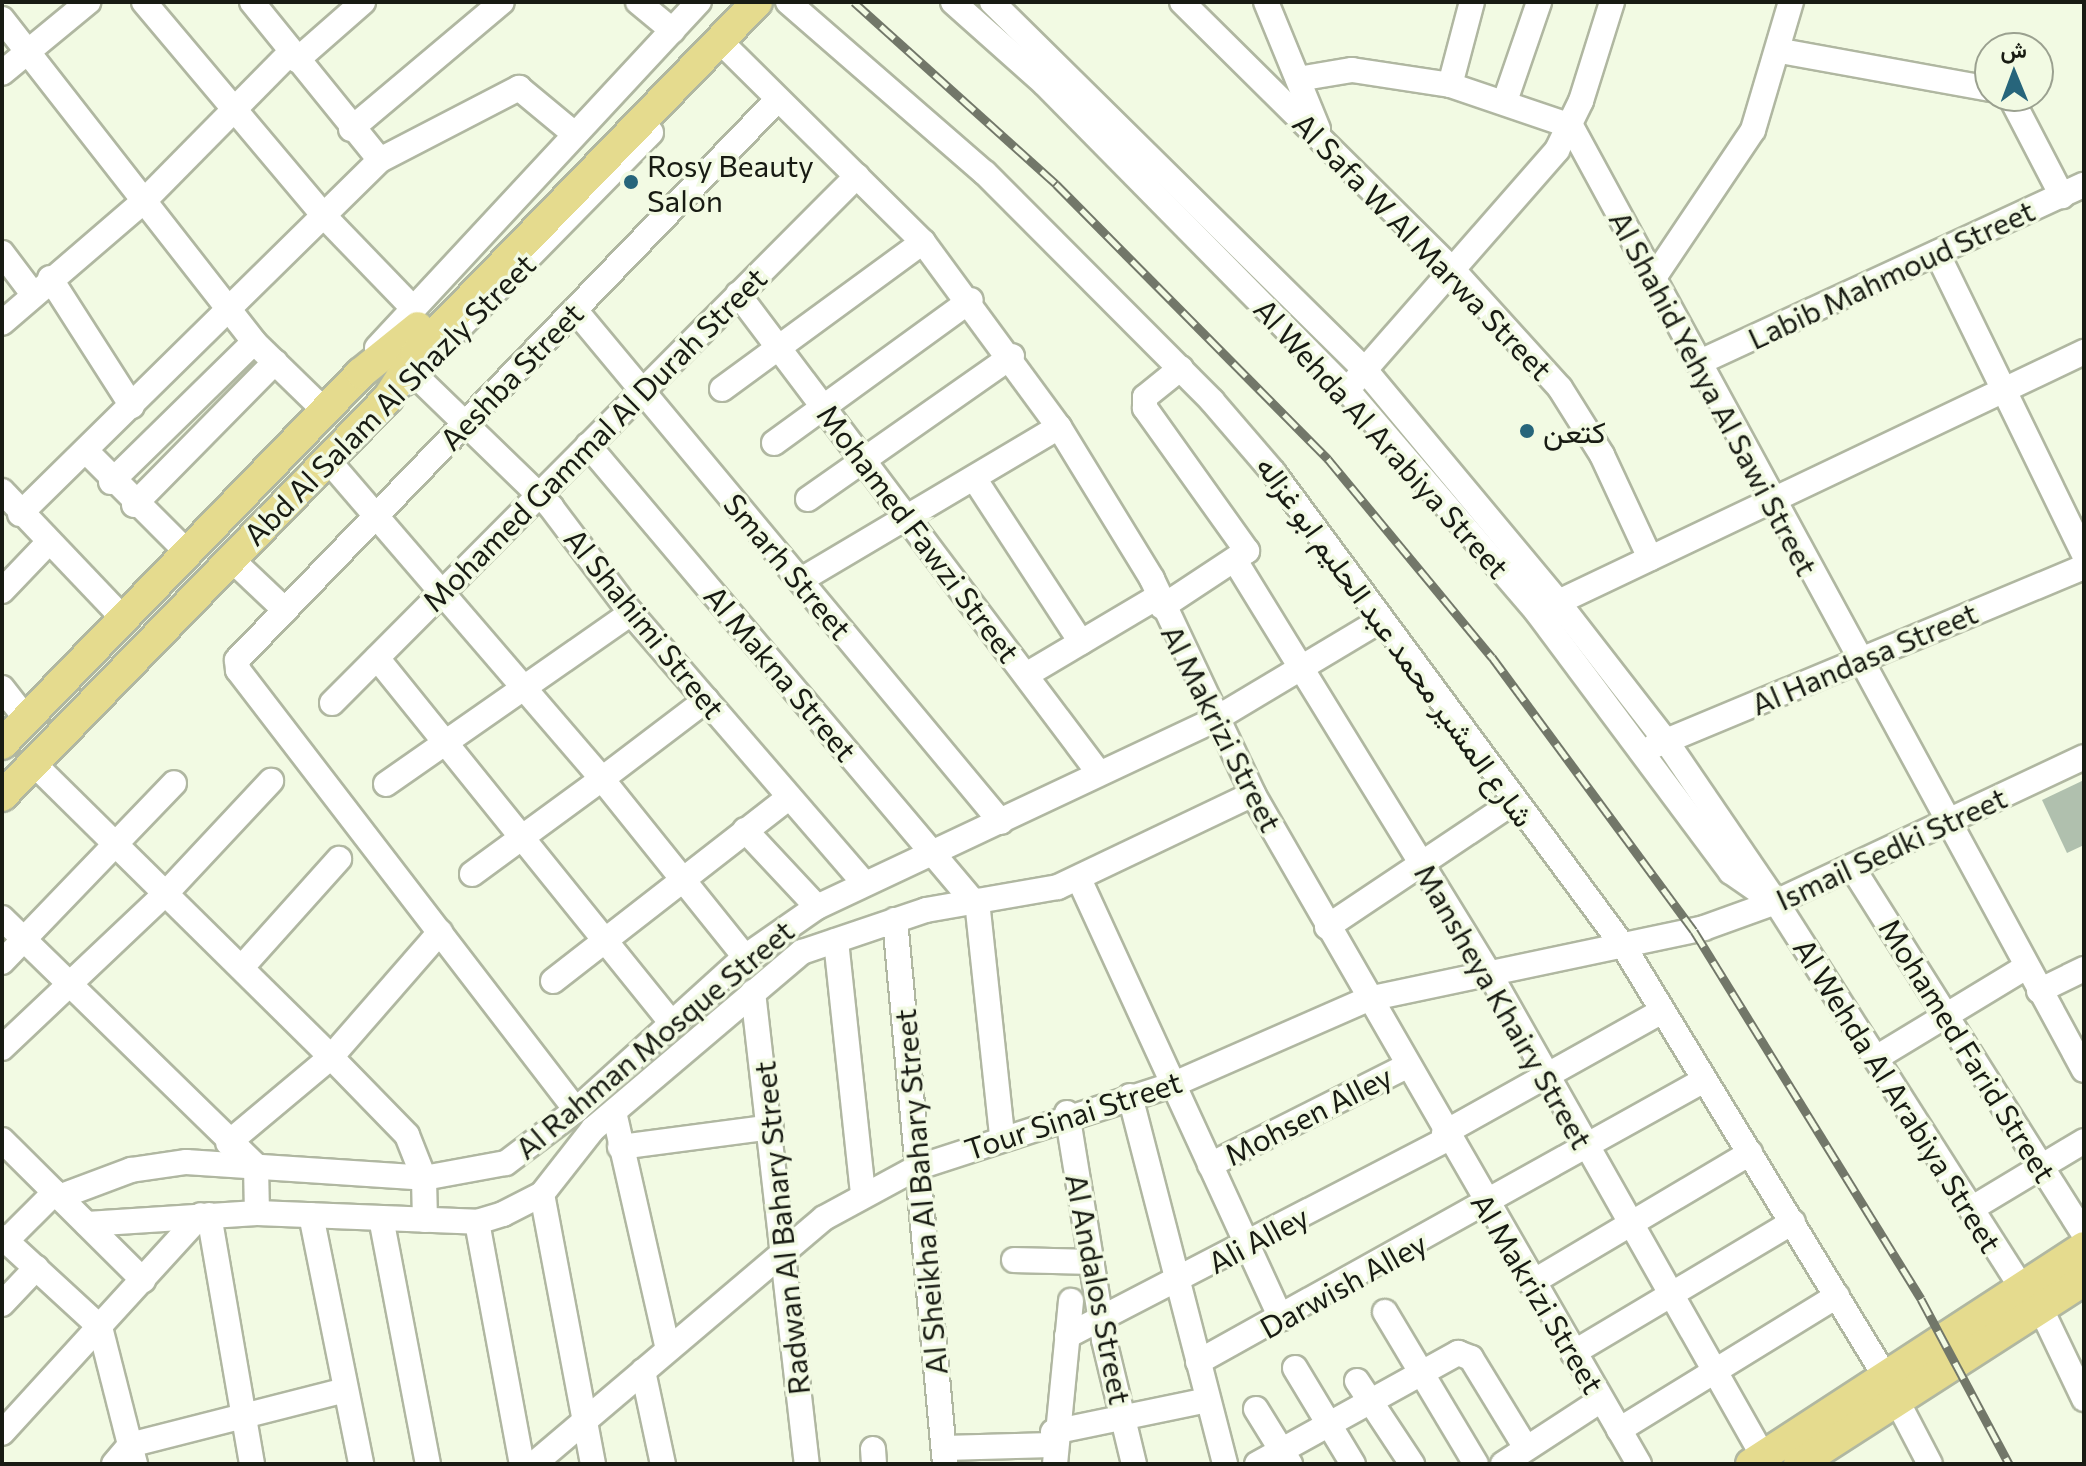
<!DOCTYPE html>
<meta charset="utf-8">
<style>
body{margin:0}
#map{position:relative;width:2086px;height:1466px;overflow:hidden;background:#f2fae3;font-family:Commissioner,Vazirmatn,sans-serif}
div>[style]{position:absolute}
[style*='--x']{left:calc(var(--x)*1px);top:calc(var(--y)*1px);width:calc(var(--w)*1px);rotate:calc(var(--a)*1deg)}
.building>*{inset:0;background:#b0c0ae}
.roads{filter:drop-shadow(2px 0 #b0b7a1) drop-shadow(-2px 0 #b0b7a1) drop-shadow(0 2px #b0b7a1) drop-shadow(0 -2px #b0b7a1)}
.minor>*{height:24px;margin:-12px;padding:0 12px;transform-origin:12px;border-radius:12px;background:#fff}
.major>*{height:30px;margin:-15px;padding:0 15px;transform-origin:15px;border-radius:15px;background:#e5db8e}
.rail>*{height:9px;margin-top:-4.5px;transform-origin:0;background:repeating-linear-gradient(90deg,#f2fae3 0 18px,#727769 0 36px);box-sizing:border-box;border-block:2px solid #727769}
.dots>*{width:22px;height:22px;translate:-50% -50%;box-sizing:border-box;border:4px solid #f2fae3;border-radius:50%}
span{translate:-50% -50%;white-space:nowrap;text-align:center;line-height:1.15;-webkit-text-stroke:7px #f2fae3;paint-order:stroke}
.poi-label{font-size:30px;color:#181b13}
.left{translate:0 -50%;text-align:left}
.street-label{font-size:30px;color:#181b13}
.frame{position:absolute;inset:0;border:4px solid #181b13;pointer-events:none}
.north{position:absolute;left:1974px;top:32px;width:80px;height:80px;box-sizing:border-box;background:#f2fae3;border:2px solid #9ba190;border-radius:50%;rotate:359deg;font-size:22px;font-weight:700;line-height:32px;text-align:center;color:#181b13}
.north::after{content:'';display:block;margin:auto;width:28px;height:36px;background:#27657b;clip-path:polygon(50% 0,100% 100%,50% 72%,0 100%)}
</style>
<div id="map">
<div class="building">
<div style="clip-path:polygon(2084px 780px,2084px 845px,2067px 853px,2042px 800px)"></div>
</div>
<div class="roads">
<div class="minor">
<div style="--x:144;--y:2;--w:280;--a:49.9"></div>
<div style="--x:324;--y:216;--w:127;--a:46"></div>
<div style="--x:252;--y:2;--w:203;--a:51"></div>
<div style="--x:380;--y:160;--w:157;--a:-27.4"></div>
<div style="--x:519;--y:88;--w:69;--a:39.7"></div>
<div style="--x:638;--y:2;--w:45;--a:39.6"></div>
<div style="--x:788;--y:2;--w:261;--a:41"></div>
<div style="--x:985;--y:173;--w:322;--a:45.1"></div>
<div style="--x:1212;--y:401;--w:94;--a:49.3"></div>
<div style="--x:1273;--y:472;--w:591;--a:53.54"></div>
<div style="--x:1624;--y:947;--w:502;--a:58.68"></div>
<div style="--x:953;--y:2;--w:123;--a:41.7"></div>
<div style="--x:1045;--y:84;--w:430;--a:45.4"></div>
<div style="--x:1347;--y:390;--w:292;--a:49.4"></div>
<div style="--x:1537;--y:612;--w:324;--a:53.3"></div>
<div style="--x:1731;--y:872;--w:44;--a:34.8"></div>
<div style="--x:992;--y:2;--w:524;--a:44.61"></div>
<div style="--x:1365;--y:370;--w:302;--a:50.2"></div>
<div style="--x:1558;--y:602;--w:176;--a:52.2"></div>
<div style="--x:1666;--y:741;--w:195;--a:55.7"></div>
<div style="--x:1776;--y:902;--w:456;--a:57.5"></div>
<div style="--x:1182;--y:2;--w:381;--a:44.7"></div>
<div style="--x:1453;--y:270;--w:159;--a:47.8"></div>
<div style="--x:1560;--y:388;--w:79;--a:57.9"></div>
<div style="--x:1602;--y:455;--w:114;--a:65"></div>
<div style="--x:1266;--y:2;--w:137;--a:67.7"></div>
<div style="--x:2;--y:19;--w:410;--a:52"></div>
<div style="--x:254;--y:342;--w:100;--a:44.2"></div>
<div style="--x:729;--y:50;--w:273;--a:44.7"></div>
<div style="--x:923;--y:242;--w:230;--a:53.7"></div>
<div style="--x:1059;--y:427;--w:178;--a:58.5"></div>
<div style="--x:1152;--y:579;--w:238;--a:64.8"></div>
<div style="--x:1253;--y:794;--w:773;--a:60.05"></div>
<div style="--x:1781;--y:51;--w:212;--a:10.3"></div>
<div style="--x:297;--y:60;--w:88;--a:-41.3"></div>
<div style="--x:2;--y:73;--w:112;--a:-39.5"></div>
<div style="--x:1298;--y:79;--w:55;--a:-9.5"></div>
<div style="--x:1352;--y:70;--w:99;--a:8.7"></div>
<div style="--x:1450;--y:85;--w:128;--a:18.7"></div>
<div style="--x:1571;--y:126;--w:1074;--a:61.48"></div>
<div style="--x:1450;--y:85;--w:86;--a:-75.2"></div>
<div style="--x:2010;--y:96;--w:113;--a:62.5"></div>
<div style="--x:1505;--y:101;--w:105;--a:-71"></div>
<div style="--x:351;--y:129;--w:197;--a:-40.1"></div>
<div style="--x:2;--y:253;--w:51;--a:52.9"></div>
<div style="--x:1937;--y:253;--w:335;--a:64"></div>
<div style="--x:50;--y:278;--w:152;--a:57.4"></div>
<div style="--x:1653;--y:279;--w:179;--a:-56.1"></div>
<div style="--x:1753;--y:130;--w:134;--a:-73.5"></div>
<div style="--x:738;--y:294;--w:600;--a:53"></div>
<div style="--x:575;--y:310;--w:666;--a:50.24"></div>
<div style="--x:2;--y:323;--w:190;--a:-40.7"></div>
<div style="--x:146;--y:199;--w:206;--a:-45.4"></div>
<div style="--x:377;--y:348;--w:473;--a:-47.1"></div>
<div style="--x:1698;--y:363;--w:425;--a:-24.8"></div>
<div style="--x:415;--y:375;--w:190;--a:44.1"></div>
<div style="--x:551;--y:507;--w:133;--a:53"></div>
<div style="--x:631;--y:613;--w:357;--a:49.2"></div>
<div style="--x:1355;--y:381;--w:307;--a:-48.8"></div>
<div style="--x:1557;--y:150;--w:55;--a:-63.9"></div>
<div style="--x:1581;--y:101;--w:104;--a:-72.6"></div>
<div style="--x:405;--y:383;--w:351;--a:-45.5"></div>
<div style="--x:722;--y:389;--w:249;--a:-36.2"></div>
<div style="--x:774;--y:443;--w:243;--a:-36"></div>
<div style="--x:588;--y:445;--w:597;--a:49.83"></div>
<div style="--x:88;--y:453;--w:140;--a:45"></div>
<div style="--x:327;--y:459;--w:422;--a:49.3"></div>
<div style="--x:602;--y:779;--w:131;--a:-37.2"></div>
<div style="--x:974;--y:478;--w:196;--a:56.9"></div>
<div style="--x:111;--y:482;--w:200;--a:-44.4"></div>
<div style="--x:2;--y:491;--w:175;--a:46.4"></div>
<div style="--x:808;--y:499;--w:249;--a:-35"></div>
<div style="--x:134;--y:505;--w:201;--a:-45.4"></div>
<div style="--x:20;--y:514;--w:505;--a:-44.52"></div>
<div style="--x:230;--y:558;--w:76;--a:43.4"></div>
<div style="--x:1236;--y:562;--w:486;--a:58.4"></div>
<div style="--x:1491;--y:976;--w:552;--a:60.46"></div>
<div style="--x:801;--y:580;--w:300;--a:-30.7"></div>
<div style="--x:2;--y:591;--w:64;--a:-46.3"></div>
<div style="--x:1162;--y:607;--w:102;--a:-33.4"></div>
<div style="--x:1247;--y:551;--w:176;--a:-125.5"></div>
<div style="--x:1145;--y:408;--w:11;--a:-90"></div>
<div style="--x:1145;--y:397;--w:46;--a:-38.9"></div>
<div style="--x:1546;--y:608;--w:596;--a:-25.45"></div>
<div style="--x:377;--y:658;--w:471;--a:51.1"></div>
<div style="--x:1026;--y:675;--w:155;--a:-30.7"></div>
<div style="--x:2;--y:688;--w:39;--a:52"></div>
<div style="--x:332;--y:703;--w:744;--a:-45.11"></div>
<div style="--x:1654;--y:746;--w:466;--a:-22.6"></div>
<div style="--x:33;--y:763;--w:419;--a:44.6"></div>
<div style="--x:331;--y:1057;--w:134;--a:140.1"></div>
<div style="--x:386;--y:784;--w:299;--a:-34.9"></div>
<div style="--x:745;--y:830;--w:105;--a:46.9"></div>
<div style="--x:1852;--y:867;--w:434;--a:57.7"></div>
<div style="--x:472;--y:874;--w:161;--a:-36.2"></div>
<div style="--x:602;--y:779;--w:228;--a:51.2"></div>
<div style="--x:1079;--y:879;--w:484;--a:65.3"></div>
<div style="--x:977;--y:901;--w:234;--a:83.9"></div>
<div style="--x:2;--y:918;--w:355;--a:44.3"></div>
<div style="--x:256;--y:1166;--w:47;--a:88.8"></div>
<div style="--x:895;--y:920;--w:546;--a:84.75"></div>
<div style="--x:1327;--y:927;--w:225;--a:-33.8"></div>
<div style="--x:836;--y:941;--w:255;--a:83.9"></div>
<div style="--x:2;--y:962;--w:248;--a:-46.1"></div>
<div style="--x:243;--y:966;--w:144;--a:-48.1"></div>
<div style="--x:553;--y:981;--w:298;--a:-37.9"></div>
<div style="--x:2039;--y:991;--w:50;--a:-26.1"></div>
<div style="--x:753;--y:992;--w:475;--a:83.5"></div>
<div style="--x:2;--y:1048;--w:228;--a:-43.4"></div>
<div style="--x:168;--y:891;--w:151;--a:-46.9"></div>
<div style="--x:1876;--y:1058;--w:175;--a:-31.2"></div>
<div style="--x:1130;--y:1096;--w:380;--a:75.5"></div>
<div style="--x:576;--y:1110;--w:555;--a:-127.53"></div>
<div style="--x:238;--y:670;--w:10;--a:-96"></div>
<div style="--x:237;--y:660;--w:779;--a:-46.04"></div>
<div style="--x:614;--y:1112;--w:243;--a:77.2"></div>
<div style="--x:1067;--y:1113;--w:230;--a:80.7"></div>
<div style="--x:1104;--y:1340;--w:128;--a:76.4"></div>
<div style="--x:1444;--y:1133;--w:250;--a:-29.2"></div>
<div style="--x:2;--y:1140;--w:199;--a:44.8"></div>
<div style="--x:620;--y:1147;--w:152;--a:-7.5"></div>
<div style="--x:1210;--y:1165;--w:220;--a:-26.7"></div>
<div style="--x:542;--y:1194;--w:275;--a:79.3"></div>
<div style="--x:59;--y:1197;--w:77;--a:-20.6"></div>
<div style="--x:131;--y:1170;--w:56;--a:-8.3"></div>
<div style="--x:186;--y:1162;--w:239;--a:3.8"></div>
<div style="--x:424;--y:1178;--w:83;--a:-10.4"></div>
<div style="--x:506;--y:1163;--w:88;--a:-37.1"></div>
<div style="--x:576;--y:1110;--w:228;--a:-42.2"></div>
<div style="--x:745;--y:957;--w:88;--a:-34.8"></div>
<div style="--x:817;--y:907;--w:439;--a:-25.2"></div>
<div style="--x:1214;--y:720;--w:191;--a:-30.9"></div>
<div style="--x:1971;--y:1209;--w:132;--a:-31"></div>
<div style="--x:209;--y:1215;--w:253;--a:80.2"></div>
<div style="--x:311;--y:1215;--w:254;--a:78.6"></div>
<div style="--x:381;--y:1218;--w:250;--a:79.2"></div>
<div style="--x:425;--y:1220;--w:42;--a:-91.4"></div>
<div style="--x:424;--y:1178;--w:46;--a:-111.6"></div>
<div style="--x:407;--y:1135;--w:109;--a:-134.3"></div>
<div style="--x:331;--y:1057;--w:166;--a:-48.9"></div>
<div style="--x:477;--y:1222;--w:246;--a:79.5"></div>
<div style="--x:87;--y:1224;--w:170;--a:-3.7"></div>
<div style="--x:257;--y:1213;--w:220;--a:2.3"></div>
<div style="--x:477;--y:1222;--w:27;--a:-17"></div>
<div style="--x:503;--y:1214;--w:44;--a:-27.1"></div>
<div style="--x:542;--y:1194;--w:83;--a:-51.9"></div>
<div style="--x:593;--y:1129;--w:274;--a:-40.3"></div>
<div style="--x:802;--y:952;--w:131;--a:-18.7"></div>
<div style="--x:926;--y:910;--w:134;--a:-9.9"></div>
<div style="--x:1058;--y:887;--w:216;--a:-25.5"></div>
<div style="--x:2;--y:1237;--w:133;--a:42.6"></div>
<div style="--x:100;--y:1327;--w:122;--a:75.7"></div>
<div style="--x:130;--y:1445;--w:222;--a:-14.3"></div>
<div style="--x:6;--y:1241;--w:69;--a:-45"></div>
<div style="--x:1014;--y:1260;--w:78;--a:1.5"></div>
<div style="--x:1531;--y:1283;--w:255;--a:-30.7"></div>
<div style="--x:2;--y:1304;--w:50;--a:-46.6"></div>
<div style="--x:2040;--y:1307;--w:102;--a:64.4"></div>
<div style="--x:1385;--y:1312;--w:177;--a:59.1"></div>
<div style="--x:1067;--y:1336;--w:428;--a:-27.4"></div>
<div style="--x:1573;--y:1353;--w:256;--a:-30.8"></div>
<div style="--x:1198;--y:1362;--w:579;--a:-29.13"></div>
<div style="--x:1295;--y:1368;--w:112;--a:58.9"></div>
<div style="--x:643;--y:1371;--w:95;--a:77.9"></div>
<div style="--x:1357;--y:1381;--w:100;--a:56.5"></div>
<div style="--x:1896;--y:1399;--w:73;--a:62.4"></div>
<div style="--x:1256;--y:1409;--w:65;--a:58.3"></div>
<div style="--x:1619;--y:1430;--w:256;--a:-31.6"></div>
<div style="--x:1053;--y:1432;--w:158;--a:-11.7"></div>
<div style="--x:2;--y:1433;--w:295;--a:-47.6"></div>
<div style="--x:944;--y:1448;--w:108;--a:-1.6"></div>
<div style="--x:873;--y:1449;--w:15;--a:86"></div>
<div style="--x:114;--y:1464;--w:25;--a:-50"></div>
<div style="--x:130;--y:1445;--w:20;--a:75"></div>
<div style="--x:534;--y:1464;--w:380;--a:-40.3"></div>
<div style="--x:824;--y:1218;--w:105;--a:-28.5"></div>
<div style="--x:916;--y:1168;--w:269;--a:-18"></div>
<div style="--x:1172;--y:1085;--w:214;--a:-23.7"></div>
<div style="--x:1368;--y:999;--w:343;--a:-11.9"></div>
<div style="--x:1704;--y:928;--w:77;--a:-19.9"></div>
<div style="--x:1776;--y:902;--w:340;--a:-25.2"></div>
<div style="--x:1055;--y:1464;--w:164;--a:-84.4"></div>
<div style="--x:1257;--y:1464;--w:230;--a:-28.9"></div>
<div style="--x:1458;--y:1353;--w:14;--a:21"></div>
<div style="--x:1471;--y:1358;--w:105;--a:58.6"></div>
<div style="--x:1503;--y:1464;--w:117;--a:-33.1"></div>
</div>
<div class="major">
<div style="--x:2;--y:744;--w:516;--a:-45.94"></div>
<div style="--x:361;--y:373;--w:73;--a:-38.9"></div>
<div style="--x:2;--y:796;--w:554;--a:-45.88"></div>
<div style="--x:388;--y:398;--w:52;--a:-57.5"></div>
<div style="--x:416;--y:354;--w:490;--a:-45.9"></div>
<div style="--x:1751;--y:1464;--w:397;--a:-33.1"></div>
<div style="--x:1799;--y:1464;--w:339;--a:-32.8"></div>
</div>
</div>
<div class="rail">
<div style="--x:854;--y:2;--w:272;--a:42"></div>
<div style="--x:1056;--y:184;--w:387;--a:45.3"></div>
<div style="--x:1328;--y:459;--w:257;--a:50.4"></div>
<div style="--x:1492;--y:657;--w:340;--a:53.6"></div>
<div style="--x:1694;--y:931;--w:432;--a:58.3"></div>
<div style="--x:1921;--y:1299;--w:187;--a:61.9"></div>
</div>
<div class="dots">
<div style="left:631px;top:182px;background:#27657b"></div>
<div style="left:1527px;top:431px;background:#27657b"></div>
</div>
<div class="poi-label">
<span class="left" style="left:647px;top:182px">Rosy Beauty<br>Salon</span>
<span class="left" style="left:1543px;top:431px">كتعن</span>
</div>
<div class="street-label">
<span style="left:1423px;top:246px;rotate:46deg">Al Safa W Al Marwa Street</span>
<span style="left:1891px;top:274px;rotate:-25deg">Labib Mahmoud Street</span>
<span style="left:511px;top:376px;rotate:-46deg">Aeshba Street</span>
<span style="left:1714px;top:393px;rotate:62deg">Al Shahid Yehya Al Sawi Street</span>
<span style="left:389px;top:399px;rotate:-45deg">Abd Al Salam Al Shazly Street</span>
<span style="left:1382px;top:438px;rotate:48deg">Al Wehda Al Arabiya Street</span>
<span style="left:594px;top:439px;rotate:-45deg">Mohamed Gammal Al Durah Street</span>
<span style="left:919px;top:533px;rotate:53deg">Mohamed Fawzi Street</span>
<span style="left:788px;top:566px;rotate:50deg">Smarh Street</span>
<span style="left:645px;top:623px;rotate:51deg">Al Shahimi Street</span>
<span style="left:1396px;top:641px;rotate:54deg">شارع المشير محمد عبد الحليم ابو غزاله</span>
<span style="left:1864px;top:658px;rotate:-23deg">Al Handasa Street</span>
<span style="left:781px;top:673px;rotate:50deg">Al Makna Street</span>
<span style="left:1222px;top:728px;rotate:63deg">Al Makrizi Street</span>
<span style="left:1891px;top:848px;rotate:-25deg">Ismail Sedki Street</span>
<span style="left:1504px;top:1006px;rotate:60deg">Mansheya Khairy Street</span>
<span style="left:654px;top:1039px;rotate:-40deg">Al Rahman Mosque Street</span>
<span style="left:1968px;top:1050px;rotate:58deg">Mohamed Farid Street</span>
<span style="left:1898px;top:1095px;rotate:58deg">Al Wehda Al Arabiya Street</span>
<span style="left:1073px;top:1115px;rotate:-18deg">Tour Sinai Street</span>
<span style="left:1308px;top:1115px;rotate:-27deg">Mohsen Alley</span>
<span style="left:920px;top:1192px;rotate:-95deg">Al Sheikha Al Bahary Street</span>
<span style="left:781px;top:1228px;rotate:-96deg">Radwan Al Bahary Street</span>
<span style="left:1258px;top:1239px;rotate:-28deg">Ali Alley</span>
<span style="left:1343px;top:1285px;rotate:-29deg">Darwish Alley</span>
<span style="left:1099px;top:1289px;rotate:79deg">Al Andalos Street</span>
<span style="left:1538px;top:1293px;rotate:59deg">Al Makrizi Street</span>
</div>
<div class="frame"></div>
<div class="north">ش</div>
</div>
